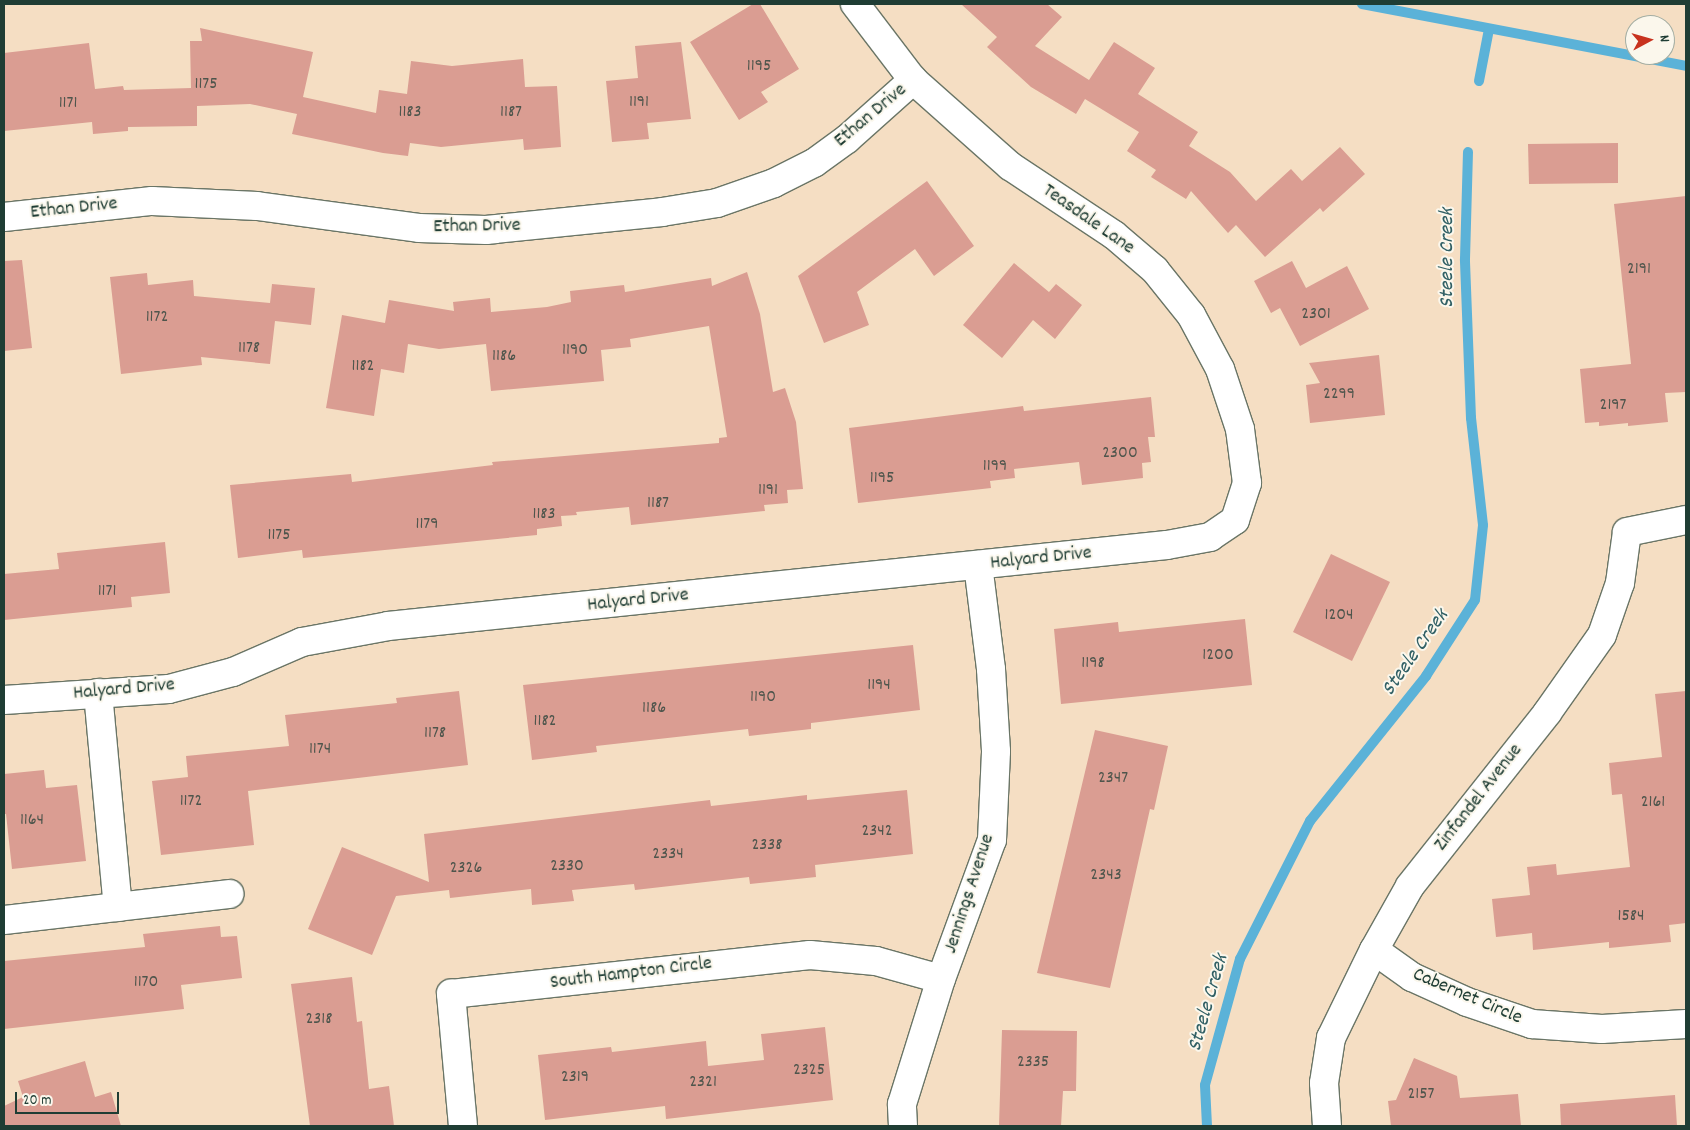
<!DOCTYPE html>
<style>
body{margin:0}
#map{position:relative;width:1690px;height:1130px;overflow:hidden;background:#f5dec3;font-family:Dekko,sans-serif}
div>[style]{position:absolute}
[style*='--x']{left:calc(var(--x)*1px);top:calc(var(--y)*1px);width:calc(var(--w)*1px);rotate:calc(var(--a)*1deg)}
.stream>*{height:10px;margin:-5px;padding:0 5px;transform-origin:5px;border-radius:5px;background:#5bb2d8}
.building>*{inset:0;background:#da9d92}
.roads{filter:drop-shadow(1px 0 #6a7566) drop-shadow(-1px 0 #6a7566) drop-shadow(0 1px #6a7566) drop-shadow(0 -1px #6a7566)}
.minor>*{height:28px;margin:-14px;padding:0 14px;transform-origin:14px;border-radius:14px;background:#fff}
span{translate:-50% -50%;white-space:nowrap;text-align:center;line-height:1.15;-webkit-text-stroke:4px #fbf7ec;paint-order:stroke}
.number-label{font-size:18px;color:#4e554c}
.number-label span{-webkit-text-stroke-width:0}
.street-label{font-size:20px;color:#1f3d34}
.water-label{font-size:21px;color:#316065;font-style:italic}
.frame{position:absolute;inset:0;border:5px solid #1f3d34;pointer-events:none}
.north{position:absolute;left:1625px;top:15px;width:50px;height:50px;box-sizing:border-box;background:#fbf7ec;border:1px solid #a3ada2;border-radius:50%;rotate:84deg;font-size:14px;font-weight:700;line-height:20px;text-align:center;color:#1f3d34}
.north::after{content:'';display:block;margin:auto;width:18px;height:22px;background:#c8321e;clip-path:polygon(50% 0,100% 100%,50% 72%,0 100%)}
.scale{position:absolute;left:15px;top:1092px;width:104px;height:22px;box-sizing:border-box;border:2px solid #1f3d34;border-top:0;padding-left:6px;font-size:15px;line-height:18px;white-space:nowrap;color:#1f3d34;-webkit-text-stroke:4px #fbf7ec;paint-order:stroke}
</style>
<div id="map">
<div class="stream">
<div style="--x:1362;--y:4;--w:330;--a:10.8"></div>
<div style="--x:1479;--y:81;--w:53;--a:-79.1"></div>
<div style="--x:1207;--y:1126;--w:41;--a:-92.8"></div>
<div style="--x:1205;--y:1085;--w:131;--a:-74.5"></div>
<div style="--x:1240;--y:959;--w:155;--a:-63.1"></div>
<div style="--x:1310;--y:821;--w:186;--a:-51.3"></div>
<div style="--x:1426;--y:676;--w:90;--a:-57.2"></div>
<div style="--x:1475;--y:600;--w:75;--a:-83.9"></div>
<div style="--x:1483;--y:525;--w:108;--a:-96.4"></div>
<div style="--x:1471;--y:418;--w:159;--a:-92.2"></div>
<div style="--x:1465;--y:259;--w:107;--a:-88.4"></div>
</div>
<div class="building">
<div style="clip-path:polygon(753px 4px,760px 4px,799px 69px,761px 92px,768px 102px,739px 120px,690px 42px)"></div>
<div style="clip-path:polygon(961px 4px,1047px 4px,1062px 17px,1035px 46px,1089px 80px,1114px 42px,1155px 68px,1138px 94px,1198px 132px,1189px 146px,1230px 172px,1256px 201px,1291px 169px,1302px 181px,1340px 147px,1365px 174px,1323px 212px,1320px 208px,1265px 257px,1236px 225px,1228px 233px,1191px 191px,1186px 199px,1151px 177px,1156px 170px,1127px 151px,1139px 132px,1085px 99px,1076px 114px,1031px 87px,987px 47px,997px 37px)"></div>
<div style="clip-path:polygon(200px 28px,313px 52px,303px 97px,376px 113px,379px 90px,407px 94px,411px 61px,452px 66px,523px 59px,525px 87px,557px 86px,561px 147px,524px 150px,523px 139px,441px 147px,410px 143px,408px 156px,383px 153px,292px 134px,297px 114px,250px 104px,197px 106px,197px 126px,128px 127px,128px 131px,93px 134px,92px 122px,4px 131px,4px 53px,89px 43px,95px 89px,123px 86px,124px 90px,191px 88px,190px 41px,202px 41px)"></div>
<div style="clip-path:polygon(681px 42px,691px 119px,647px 123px,649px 139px,612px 142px,606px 81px,638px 78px,635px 46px)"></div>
<div style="clip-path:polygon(1618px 143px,1618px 183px,1529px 184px,1528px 144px)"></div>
<div style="clip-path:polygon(927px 181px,974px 246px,934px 276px,915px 249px,857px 292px,869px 325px,824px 343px,798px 276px)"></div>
<div style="clip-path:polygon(1686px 196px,1686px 392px,1665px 393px,1668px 422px,1628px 426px,1628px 423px,1599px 426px,1599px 422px,1585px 423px,1580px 369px,1631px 364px,1614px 204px)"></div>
<div style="clip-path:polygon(22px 260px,32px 348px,4px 351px,4px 261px)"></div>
<div style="clip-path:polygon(1292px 261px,1306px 288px,1347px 266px,1369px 309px,1300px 346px,1280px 308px,1271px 313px,1254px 281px)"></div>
<div style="clip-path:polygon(1014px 263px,1049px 292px,1056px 284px,1082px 305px,1055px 339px,1033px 320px,1002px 358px,963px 325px)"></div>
<div style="clip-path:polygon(747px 272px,760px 314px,773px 392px,785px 388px,796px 422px,803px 489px,787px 490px,788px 503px,764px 505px,765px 511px,631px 525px,629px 507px,576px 512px,577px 515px,561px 516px,562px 526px,537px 529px,537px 535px,303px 558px,302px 550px,238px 558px,230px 485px,351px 474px,352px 482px,493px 465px,492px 462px,719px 443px,719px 438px,727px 437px,709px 326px,630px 339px,631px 347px,601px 350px,604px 381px,491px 391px,486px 344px,439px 349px,408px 344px,404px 373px,381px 369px,374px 416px,326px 408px,342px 315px,385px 323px,389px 300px,454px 311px,453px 302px,490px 298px,491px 312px,547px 307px,571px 302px,570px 291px,624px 285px,625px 292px,711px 278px,712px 286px)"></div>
<div style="clip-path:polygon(147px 273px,148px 285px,193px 280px,194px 296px,270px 303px,272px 284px,315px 288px,311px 325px,275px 321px,270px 364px,201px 357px,202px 365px,121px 374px,110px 277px)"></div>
<div style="clip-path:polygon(1379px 355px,1385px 415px,1310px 423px,1306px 385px,1320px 383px,1309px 363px)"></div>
<div style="clip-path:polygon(1151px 397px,1155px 437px,1148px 437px,1151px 462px,1142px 463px,1143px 478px,1082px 485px,1079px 462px,1014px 469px,1015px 478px,990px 481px,991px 488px,858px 503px,849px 428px,1023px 406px,1024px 411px)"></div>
<div style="clip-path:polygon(165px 542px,170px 593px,131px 597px,132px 607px,4px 620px,4px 574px,59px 569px,57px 553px)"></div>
<div style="clip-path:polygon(1331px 554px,1390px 582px,1352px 661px,1293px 632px)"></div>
<div style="clip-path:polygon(1245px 619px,1252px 685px,1061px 704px,1054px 629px,1118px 622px,1119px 632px)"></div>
<div style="clip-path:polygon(913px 645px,920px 710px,811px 723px,811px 729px,749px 736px,748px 729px,596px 746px,597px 752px,532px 760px,523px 685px)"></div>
<div style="clip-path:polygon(459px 691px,468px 765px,248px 791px,254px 845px,161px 855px,152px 781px,188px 777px,186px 756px,289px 746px,285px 715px,397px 703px,396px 698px)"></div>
<div style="clip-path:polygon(1686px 691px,1686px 923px,1669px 925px,1671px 942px,1609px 948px,1609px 942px,1533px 950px,1532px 933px,1496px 937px,1492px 899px,1530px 895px,1527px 867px,1556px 864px,1557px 875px,1630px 867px,1622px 794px,1612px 795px,1609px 763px,1662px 757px,1655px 694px)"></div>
<div style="clip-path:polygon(1095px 730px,1168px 746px,1154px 810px,1150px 809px,1110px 988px,1037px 973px)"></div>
<div style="clip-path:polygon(44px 770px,46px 788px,77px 785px,86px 861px,12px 869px,6px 814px,4px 814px,4px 774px)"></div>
<div style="clip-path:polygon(907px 790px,913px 854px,815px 865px,816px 877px,750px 884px,749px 877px,635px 890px,634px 884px,572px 890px,574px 901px,532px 905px,531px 889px,450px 898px,449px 890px,396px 896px,372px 955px,308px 929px,342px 847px,429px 882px,424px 834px,710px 800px,711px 806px,807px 795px,807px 800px)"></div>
<div style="clip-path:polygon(220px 926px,221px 937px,237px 936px,242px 978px,181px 985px,184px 1009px,4px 1029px,4px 961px,145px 947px,143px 934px)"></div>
<div style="clip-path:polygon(352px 977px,357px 1022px,362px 1021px,369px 1089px,389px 1086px,394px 1126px,310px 1126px,291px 984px)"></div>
<div style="clip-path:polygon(825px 1027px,833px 1100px,666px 1119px,665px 1106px,545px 1120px,538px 1055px,611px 1047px,612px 1052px,706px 1041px,708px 1066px,764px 1060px,761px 1034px)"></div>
<div style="clip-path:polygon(1002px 1030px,1077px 1031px,1076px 1091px,1063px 1091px,1061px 1126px,999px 1126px)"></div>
<div style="clip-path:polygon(1414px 1058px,1457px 1076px,1460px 1098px,1518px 1094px,1521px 1126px,1391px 1126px,1388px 1101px,1396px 1100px)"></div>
<div style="clip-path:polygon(85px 1061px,95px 1097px,111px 1092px,121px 1126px,4px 1126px,4px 1106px,23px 1097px,18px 1081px)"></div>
<div style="clip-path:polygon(1675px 1095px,1677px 1126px,1561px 1126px,1560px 1104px)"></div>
</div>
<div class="roads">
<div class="minor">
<div style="--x:4;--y:217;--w:149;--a:-6.2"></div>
<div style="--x:152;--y:201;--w:105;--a:2.7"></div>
<div style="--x:257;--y:206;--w:163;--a:7.7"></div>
<div style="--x:419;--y:228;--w:67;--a:1.7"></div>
<div style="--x:486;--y:230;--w:177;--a:-5.8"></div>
<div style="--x:662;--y:212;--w:56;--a:-9.3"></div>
<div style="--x:717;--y:203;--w:60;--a:-19.3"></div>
<div style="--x:774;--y:183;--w:45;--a:-26.6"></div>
<div style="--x:814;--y:163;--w:41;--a:-36"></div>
<div style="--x:847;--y:139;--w:89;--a:-41.8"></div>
<div style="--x:98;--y:693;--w:215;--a:84.7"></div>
<div style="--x:4;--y:700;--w:165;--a:-3.8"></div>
<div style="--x:169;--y:689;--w:66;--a:-14.9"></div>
<div style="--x:233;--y:672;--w:75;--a:-23.5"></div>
<div style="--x:302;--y:642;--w:87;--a:-10.5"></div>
<div style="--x:388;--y:626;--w:783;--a:-5.94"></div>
<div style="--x:1167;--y:545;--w:44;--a:-10.5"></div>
<div style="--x:1210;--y:537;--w:30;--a:-34"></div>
<div style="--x:1235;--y:520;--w:39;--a:-72"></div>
<div style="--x:1247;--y:483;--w:54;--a:-97.4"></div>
<div style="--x:1240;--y:429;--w:63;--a:-108.4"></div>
<div style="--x:1220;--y:369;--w:61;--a:-118.2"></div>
<div style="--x:1191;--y:315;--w:58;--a:-128.7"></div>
<div style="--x:1155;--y:270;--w:54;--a:-139.5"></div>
<div style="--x:1114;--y:235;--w:125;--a:-146.4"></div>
<div style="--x:1010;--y:166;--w:130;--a:-138.4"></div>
<div style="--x:913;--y:80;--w:96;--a:-127.3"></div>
<div style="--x:4;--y:920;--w:227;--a:-6.6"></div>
<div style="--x:1374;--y:950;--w:47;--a:35.4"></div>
<div style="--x:1412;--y:977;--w:60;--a:24.4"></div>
<div style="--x:1467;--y:1002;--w:69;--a:18.7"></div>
<div style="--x:1532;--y:1024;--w:70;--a:4.1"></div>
<div style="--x:1602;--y:1029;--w:84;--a:-3.4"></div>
<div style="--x:463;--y:1126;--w:133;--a:-95.2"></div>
<div style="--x:451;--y:994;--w:361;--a:-6.2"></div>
<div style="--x:810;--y:955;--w:66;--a:5.2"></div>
<div style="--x:876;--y:961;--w:67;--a:15.5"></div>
<div style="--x:903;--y:1126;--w:22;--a:-93"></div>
<div style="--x:902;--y:1104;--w:131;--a:-72.7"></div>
<div style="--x:941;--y:979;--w:148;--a:-69.9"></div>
<div style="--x:992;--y:840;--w:89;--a:-87.4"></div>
<div style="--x:996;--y:751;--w:82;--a:-93.5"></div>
<div style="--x:991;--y:669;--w:105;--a:-97.1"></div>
<div style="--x:1327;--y:1126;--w:43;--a:-94"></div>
<div style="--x:1324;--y:1083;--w:46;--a:-81.2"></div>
<div style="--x:1331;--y:1038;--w:98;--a:-64"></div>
<div style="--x:1374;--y:950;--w:73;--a:-60.6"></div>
<div style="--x:1410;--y:886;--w:221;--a:-51.6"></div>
<div style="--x:1547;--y:713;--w:95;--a:-54.8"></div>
<div style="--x:1602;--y:635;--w:55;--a:-70.9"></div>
<div style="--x:1620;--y:583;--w:51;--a:-82.2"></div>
<div style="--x:1627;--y:532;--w:60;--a:-11.5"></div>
</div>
</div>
<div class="number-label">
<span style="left:759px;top:67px">1195</span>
<span style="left:206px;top:85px">1175</span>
<span style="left:639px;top:103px">1191</span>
<span style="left:68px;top:104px">1171</span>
<span style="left:410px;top:113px">1183</span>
<span style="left:511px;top:113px">1187</span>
<span style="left:1639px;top:270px">2191</span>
<span style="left:1316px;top:315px">2301</span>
<span style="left:157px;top:318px">1172</span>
<span style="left:249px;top:349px">1178</span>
<span style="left:575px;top:351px">1190</span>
<span style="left:504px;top:357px">1186</span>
<span style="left:363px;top:367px">1182</span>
<span style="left:1339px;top:395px">2299</span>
<span style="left:1613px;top:406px">2197</span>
<span style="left:1120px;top:454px">2300</span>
<span style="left:995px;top:467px">1199</span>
<span style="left:882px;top:479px">1195</span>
<span style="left:768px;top:491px">1191</span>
<span style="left:658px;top:504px">1187</span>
<span style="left:544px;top:515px">1183</span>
<span style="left:427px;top:525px">1179</span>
<span style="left:279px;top:536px">1175</span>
<span style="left:107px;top:592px">1171</span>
<span style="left:1339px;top:616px">1204</span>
<span style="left:1218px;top:656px">1200</span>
<span style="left:1093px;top:664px">1198</span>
<span style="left:879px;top:686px">1194</span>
<span style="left:763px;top:698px">1190</span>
<span style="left:654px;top:709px">1186</span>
<span style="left:545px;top:722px">1182</span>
<span style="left:435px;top:734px">1178</span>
<span style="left:320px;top:750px">1174</span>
<span style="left:1113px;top:779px">2347</span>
<span style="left:191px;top:802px">1172</span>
<span style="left:1653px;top:803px">2161</span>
<span style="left:32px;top:821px">1164</span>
<span style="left:877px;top:832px">2342</span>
<span style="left:767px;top:846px">2338</span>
<span style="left:668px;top:855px">2334</span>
<span style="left:567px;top:867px">2330</span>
<span style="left:466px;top:869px">2326</span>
<span style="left:1106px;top:876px">2343</span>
<span style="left:1631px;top:917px">1584</span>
<span style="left:146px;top:983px">1170</span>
<span style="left:319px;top:1020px">2318</span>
<span style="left:1033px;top:1063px">2335</span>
<span style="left:809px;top:1071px">2325</span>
<span style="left:575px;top:1078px">2319</span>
<span style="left:703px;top:1083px">2321</span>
<span style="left:1421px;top:1095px">2157</span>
</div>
<div class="street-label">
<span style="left:871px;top:116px;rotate:-40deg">Ethan Drive</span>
<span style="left:74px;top:209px;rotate:-6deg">Ethan Drive</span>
<span style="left:1088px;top:220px;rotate:35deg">Teasdale Lane</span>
<span style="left:477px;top:227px;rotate:-1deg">Ethan Drive</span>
<span style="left:1041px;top:559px;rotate:-6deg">Halyard Drive</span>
<span style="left:638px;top:601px;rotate:-6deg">Halyard Drive</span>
<span style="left:124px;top:690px;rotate:-5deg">Halyard Drive</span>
<span style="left:1479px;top:798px;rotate:-52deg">Zinfandel Avenue</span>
<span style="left:970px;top:894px;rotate:-72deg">Jennings Avenue</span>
<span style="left:631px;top:974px;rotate:-7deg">South Hampton Circle</span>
<span style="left:1467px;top:997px;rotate:23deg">Cabernet Circle</span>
</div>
<div class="water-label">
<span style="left:1448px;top:258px;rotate:-90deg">Steele Creek</span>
<span style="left:1416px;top:653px;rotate:-55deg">Steele Creek</span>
<span style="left:1209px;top:1003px;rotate:-74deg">Steele Creek</span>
</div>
<div class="frame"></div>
<div class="north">N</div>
<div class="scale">20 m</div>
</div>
